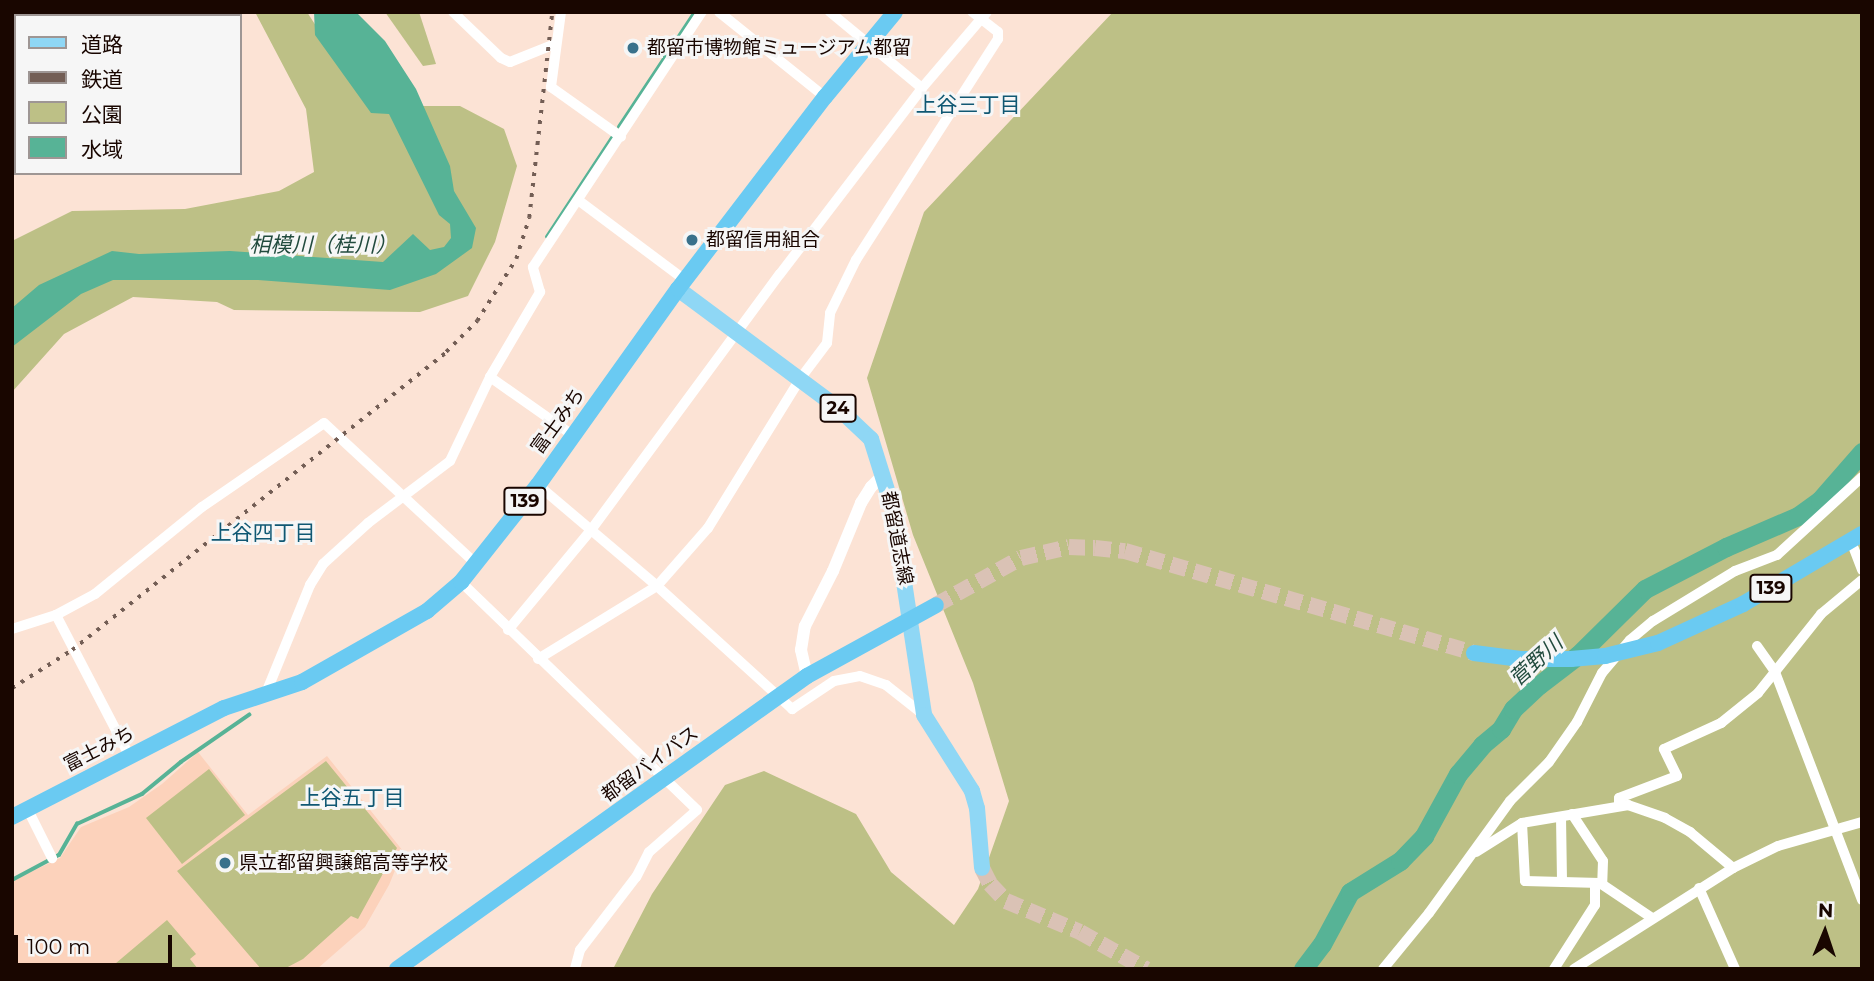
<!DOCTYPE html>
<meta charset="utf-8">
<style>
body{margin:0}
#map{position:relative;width:1874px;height:981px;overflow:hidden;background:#fce3d5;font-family:Montserrat,"Noto Sans JP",sans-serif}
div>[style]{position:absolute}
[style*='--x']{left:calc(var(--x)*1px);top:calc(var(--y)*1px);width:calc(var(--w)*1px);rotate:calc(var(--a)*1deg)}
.built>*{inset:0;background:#fcd2bb}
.green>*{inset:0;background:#bdc086}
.water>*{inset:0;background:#57b396}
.stream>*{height:3.5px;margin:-1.75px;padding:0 1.75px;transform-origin:1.75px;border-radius:1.75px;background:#57b396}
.river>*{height:19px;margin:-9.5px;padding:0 9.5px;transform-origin:9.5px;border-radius:9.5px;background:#57b396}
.primary-tunnel>*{height:16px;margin-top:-8px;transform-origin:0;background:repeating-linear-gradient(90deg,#dac2b5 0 16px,transparent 0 24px)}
.trunk-tunnel>*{height:16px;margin-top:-8px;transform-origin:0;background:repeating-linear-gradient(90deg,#dac2b5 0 16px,transparent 0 24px)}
.minor>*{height:10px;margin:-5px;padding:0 5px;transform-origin:5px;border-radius:5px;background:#fff}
.tertiary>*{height:12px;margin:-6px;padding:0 6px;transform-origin:6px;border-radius:6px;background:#fff}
.primary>*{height:16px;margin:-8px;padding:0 8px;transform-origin:8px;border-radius:8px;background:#8fd7f5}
.trunk>*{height:16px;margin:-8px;padding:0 8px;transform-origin:8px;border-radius:8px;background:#6acaf2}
.rail>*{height:3.5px;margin-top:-1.75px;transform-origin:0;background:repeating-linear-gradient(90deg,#735e55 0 3.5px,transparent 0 10.5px)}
.dots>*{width:19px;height:19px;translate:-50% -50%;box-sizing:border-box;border:4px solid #f6f6f6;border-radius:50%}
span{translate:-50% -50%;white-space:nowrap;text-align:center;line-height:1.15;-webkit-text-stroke:6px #f6f6f6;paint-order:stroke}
.shield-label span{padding:2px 5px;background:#f6f6f6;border:2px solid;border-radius:5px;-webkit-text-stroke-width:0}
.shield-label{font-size:18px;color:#190600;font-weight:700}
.poi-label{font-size:19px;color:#190600}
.left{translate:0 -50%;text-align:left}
.street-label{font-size:19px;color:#190600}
.neighbourhood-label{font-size:21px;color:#105873}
.water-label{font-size:21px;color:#224b3e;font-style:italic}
.frame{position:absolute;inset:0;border:14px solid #190600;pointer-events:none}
.legend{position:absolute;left:14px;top:14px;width:228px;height:161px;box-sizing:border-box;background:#f6f6f6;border:2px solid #9e9694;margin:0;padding:9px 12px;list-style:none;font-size:21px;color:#190600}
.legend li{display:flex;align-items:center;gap:14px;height:35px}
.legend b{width:35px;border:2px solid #9e9694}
.north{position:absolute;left:1790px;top:897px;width:70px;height:70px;-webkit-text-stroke:5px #f6f6f6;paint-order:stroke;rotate:2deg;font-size:19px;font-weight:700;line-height:28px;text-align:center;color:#190600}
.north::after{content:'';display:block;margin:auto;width:24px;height:32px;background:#190600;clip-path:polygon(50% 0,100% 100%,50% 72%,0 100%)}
.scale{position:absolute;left:14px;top:935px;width:158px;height:32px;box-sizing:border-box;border:4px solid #190600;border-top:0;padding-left:9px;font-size:21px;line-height:24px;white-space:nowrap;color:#190600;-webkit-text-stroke:5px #f6f6f6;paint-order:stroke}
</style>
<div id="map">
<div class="built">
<div style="clip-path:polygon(198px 752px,248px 815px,327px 756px,403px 851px,389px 885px,365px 927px,317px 969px,12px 969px,12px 881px,60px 858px,81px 827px,129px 807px,162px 784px)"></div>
</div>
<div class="green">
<div style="clip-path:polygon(12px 12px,104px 12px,95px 16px,16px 16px,16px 64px,12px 66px)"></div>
<div style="clip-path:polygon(255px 12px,307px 12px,336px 57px,387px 106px,460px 106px,504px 129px,517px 166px,495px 242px,468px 296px,420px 312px,234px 310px,217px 302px,133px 297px,64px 334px,12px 392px,12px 241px,72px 211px,185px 209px,279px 191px,314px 172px,306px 109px)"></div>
<div style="clip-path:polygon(385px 12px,419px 12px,436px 64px,423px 66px)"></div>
<div style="clip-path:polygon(1113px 12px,1862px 12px,1862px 969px,613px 969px,652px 894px,725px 785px,764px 771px,856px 814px,891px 872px,954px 925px,978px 889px,1009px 801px,973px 683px,913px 535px,867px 378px,924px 212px)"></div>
<div style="clip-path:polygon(326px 761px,397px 848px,358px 919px,351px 916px,303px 959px,284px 969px,261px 969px,177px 871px)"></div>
<div style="clip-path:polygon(209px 769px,245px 815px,182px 864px,146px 818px)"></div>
<div style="clip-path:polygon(167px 920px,196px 954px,190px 959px,198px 969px,109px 969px)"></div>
</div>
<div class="water">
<div style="clip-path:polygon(314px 12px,356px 12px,385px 41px,416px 89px,450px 166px,454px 191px,476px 228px,472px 248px,436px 274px,390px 290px,258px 280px,113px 280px,81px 294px,12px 347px,12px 308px,39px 285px,112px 251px,139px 254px,230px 251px,383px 262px,413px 234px,430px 250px,444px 247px,451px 238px,450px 224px,439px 215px,389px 114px,371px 113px,315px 35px)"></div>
</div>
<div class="stream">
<div style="--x:619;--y:127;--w:138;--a:-56.5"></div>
<div style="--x:547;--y:237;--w:118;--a:-56.7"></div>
<div style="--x:12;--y:880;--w:53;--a:-28"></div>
<div style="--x:59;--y:855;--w:36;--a:-60"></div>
<div style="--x:77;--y:824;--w:72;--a:-24.8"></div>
<div style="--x:142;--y:794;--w:50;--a:-39.4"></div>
<div style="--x:181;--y:762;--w:83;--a:-34.7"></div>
</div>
<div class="river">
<div style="--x:1303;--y:969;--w:31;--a:-53"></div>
<div style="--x:1322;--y:944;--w:59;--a:-61.7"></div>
<div style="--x:1350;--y:892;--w:59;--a:-31.8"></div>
<div style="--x:1400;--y:861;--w:35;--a:-46"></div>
<div style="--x:1424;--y:836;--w:71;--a:-61.3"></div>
<div style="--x:1458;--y:774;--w:38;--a:-50"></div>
<div style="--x:1482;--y:745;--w:25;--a:-40"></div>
<div style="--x:1501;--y:729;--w:23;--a:-59"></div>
<div style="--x:1513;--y:709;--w:35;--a:-43"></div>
<div style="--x:1539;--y:685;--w:49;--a:-37.6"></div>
<div style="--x:1578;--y:655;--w:94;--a:-44.6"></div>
<div style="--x:1645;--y:589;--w:91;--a:-27.4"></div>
<div style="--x:1726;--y:547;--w:78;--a:-23.3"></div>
<div style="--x:1798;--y:516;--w:27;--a:-36"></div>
<div style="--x:1820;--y:500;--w:64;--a:-48.8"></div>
</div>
<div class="primary-tunnel">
<div style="--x:982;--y:868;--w:18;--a:63"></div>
<div style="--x:990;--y:884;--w:23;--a:47"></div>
<div style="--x:1006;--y:901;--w:80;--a:22.7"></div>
<div style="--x:1080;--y:932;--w:76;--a:29.3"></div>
</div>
<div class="trunk-tunnel">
<div style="--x:936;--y:605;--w:97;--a:-28.9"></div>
<div style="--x:1021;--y:558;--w:49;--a:-12.9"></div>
<div style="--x:1069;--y:547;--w:26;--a:2"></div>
<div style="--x:1095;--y:548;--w:30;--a:6"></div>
<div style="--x:1125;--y:551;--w:364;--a:16.3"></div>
</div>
<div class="minor">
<div style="--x:453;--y:12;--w:66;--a:43.8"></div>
<div style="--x:501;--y:58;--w:10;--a:24"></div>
<div style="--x:510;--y:62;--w:48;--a:-21.8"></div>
<div style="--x:561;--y:12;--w:76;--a:97.6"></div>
<div style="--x:551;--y:87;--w:86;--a:35.5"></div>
<div style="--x:719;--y:12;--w:136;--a:38.7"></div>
<div style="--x:830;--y:12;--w:119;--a:39.6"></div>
<div style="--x:578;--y:200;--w:134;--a:36.8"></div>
<div style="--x:490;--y:377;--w:103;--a:35.1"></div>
<div style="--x:538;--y:485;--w:156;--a:40.3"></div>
<div style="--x:657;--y:586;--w:183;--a:42.3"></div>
<div style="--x:792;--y:709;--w:50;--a:-33.7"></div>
<div style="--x:834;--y:681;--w:26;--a:-11"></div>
<div style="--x:860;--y:676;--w:28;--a:19"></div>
<div style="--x:886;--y:685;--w:48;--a:38.3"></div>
<div style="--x:1851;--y:541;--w:31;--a:69"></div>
<div style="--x:461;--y:582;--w:328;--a:44"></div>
<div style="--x:697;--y:810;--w:64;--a:138.8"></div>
<div style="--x:649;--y:852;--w:28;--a:117"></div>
<div style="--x:636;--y:877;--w:92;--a:127.5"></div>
<div style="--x:580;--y:950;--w:20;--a:105"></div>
<div style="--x:56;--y:615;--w:160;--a:62.5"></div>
<div style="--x:12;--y:629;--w:46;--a:-17.7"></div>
<div style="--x:56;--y:615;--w:44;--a:-28.3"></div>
<div style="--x:95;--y:594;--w:138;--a:-39.1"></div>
<div style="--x:202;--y:507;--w:148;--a:-34.5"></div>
<div style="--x:324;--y:423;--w:207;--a:42.8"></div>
<div style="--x:508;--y:630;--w:130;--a:-50.3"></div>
<div style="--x:591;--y:530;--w:318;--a:-53.6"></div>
<div style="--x:780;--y:274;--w:234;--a:-52.6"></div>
<div style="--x:922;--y:88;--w:100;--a:-49.5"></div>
<div style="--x:1757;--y:646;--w:32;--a:55"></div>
<div style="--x:1775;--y:672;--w:244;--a:69.1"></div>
<div style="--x:538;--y:659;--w:140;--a:-31.5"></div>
<div style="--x:657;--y:586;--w:77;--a:-48.7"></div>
<div style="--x:708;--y:528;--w:175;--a:-58.3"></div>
<div style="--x:800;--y:379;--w:45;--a:-53.1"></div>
<div style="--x:827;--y:343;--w:30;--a:-84"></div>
<div style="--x:830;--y:313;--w:59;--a:-63.9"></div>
<div style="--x:856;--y:260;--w:263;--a:-57.3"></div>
<div style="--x:998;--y:39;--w:7;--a:-90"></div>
<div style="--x:998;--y:32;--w:33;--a:-142"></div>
<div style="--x:266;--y:693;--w:117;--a:-67.8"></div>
<div style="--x:310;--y:585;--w:25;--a:-58"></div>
<div style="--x:323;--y:564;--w:61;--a:-42.3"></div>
<div style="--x:368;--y:523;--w:103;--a:-37.1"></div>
<div style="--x:450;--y:461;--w:93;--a:-64.5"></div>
<div style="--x:490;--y:377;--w:99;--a:-59.5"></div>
<div style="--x:540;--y:292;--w:26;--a:-106"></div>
<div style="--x:533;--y:267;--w:306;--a:-56.5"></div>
<div style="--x:1619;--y:806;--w:8;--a:-90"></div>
<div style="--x:1619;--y:798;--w:62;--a:-20.8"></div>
<div style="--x:1677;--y:776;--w:30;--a:-116"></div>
<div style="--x:1664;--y:749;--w:63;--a:-24.5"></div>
<div style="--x:1721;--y:723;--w:48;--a:-39"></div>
<div style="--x:1758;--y:693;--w:101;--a:-51.4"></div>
<div style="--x:1821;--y:614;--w:53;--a:-39.7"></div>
<div style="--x:28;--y:810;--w:54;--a:63.4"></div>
<div style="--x:1572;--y:814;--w:56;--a:56.6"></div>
<div style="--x:1603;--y:861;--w:23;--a:92"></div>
<div style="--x:1561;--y:817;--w:65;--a:89.1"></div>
<div style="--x:1522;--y:823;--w:58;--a:87"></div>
<div style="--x:1525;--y:881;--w:75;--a:1.5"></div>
<div style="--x:1600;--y:883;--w:63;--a:33.9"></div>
<div style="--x:1476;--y:852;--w:54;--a:-32.2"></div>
<div style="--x:1522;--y:823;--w:108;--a:-9.6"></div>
<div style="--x:1628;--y:805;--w:39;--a:19"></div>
<div style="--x:1665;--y:818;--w:29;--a:29"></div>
<div style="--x:1690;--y:832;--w:56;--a:39.9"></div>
<div style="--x:1699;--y:888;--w:89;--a:66"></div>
<div style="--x:1383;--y:969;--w:72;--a:-50.6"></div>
<div style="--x:1429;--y:913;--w:138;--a:-54.1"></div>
<div style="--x:1510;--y:801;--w:55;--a:-45"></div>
<div style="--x:1549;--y:762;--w:49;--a:-55"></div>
<div style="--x:1577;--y:722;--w:55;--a:-63"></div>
<div style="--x:1602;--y:673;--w:43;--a:-49.7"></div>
<div style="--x:1630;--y:640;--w:30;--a:-40"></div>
<div style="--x:1653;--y:621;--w:96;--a:-31.4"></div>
<div style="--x:1735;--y:571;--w:45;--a:-20.9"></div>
<div style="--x:1777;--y:555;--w:115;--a:-42.5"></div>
<div style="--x:1554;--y:969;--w:76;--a:-57.4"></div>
<div style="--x:1595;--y:905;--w:22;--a:-90"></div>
<div style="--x:1574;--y:969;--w:188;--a:-32.4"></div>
<div style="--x:1733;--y:868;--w:50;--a:-26.1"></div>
<div style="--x:1778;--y:846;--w:87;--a:-15.9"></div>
</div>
<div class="tertiary">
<div style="--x:807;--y:676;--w:27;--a:-103"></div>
<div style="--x:801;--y:650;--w:24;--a:-81"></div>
<div style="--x:805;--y:626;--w:62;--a:-63"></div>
<div style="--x:833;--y:571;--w:74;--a:-67.6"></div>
<div style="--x:861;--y:503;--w:19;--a:-58"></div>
<div style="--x:871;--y:487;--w:18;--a:-45"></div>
</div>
<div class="primary">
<div style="--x:678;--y:289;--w:198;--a:36.6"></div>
<div style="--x:837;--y:407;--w:47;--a:43.3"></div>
<div style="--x:871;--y:439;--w:73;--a:72.6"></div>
<div style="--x:893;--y:509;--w:208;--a:81.4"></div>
<div style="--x:924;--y:715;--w:90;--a:57.7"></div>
<div style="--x:972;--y:791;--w:18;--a:74"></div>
<div style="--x:977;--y:808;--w:60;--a:85.2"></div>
</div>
<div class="trunk">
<div style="--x:1474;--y:653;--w:47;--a:7.3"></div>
<div style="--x:1521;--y:659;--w:50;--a:0"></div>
<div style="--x:1571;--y:659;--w:34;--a:-5"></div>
<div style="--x:1605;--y:656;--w:55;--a:-13.8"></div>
<div style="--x:1658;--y:643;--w:94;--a:-24.6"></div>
<div style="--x:1743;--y:604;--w:138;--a:-30.5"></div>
<div style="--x:12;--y:817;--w:238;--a:-27.2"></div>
<div style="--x:224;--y:708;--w:82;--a:-18.4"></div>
<div style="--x:302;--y:682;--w:144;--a:-29.6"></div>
<div style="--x:427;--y:611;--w:45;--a:-40.5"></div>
<div style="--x:461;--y:582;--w:124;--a:-51.6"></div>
<div style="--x:538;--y:485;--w:241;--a:-54.5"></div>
<div style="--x:678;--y:289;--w:242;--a:-52.6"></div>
<div style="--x:825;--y:97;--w:110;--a:-50.5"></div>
<div style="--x:397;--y:969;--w:504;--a:-35.55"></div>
<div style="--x:807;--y:676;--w:147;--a:-28.8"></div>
</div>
<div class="rail">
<div style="--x:12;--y:688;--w:71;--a:-32.3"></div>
<div style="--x:72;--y:650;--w:478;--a:-38.5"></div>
<div style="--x:446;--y:352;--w:44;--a:-45"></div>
<div style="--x:477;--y:321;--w:73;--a:-57.8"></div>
<div style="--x:516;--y:259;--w:43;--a:-72.4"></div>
<div style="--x:529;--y:218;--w:207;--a:-83.6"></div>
</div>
<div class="dots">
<div style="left:633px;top:48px;background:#39718b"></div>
<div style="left:692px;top:240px;background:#39718b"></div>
<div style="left:225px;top:863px;background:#39718b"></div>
</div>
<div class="shield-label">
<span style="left:838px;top:408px">24</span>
<span style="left:525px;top:501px">139</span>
<span style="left:1771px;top:588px">139</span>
</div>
<div class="poi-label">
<span class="left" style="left:647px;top:48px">都留市博物館ミュージアム都留</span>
<span class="left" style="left:706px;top:240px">都留信用組合</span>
<span class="left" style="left:239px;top:863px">県立都留興譲館高等学校</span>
</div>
<div class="street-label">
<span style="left:558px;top:421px;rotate:-54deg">富士みち</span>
<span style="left:897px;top:538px;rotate:79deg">都留道志線</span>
<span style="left:99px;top:749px;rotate:-27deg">富士みち</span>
<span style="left:650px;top:764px;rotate:-36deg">都留バイパス</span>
</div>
<div class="neighbourhood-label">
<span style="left:968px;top:105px">上谷三丁目</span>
<span style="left:263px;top:533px">上谷四丁目</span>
<span style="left:352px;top:798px">上谷五丁目</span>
</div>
<div class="water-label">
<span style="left:323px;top:245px">相模川（桂川）</span>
<span style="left:1536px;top:661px;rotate:-42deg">菅野川</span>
</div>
<div class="frame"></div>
<ul class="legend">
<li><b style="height:9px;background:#8fd7f5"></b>道路</li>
<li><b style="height:9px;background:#735e55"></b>鉄道</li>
<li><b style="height:19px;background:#bdc086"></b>公園</li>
<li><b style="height:19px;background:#57b396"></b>水域</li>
</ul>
<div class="north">N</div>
<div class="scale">100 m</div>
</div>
